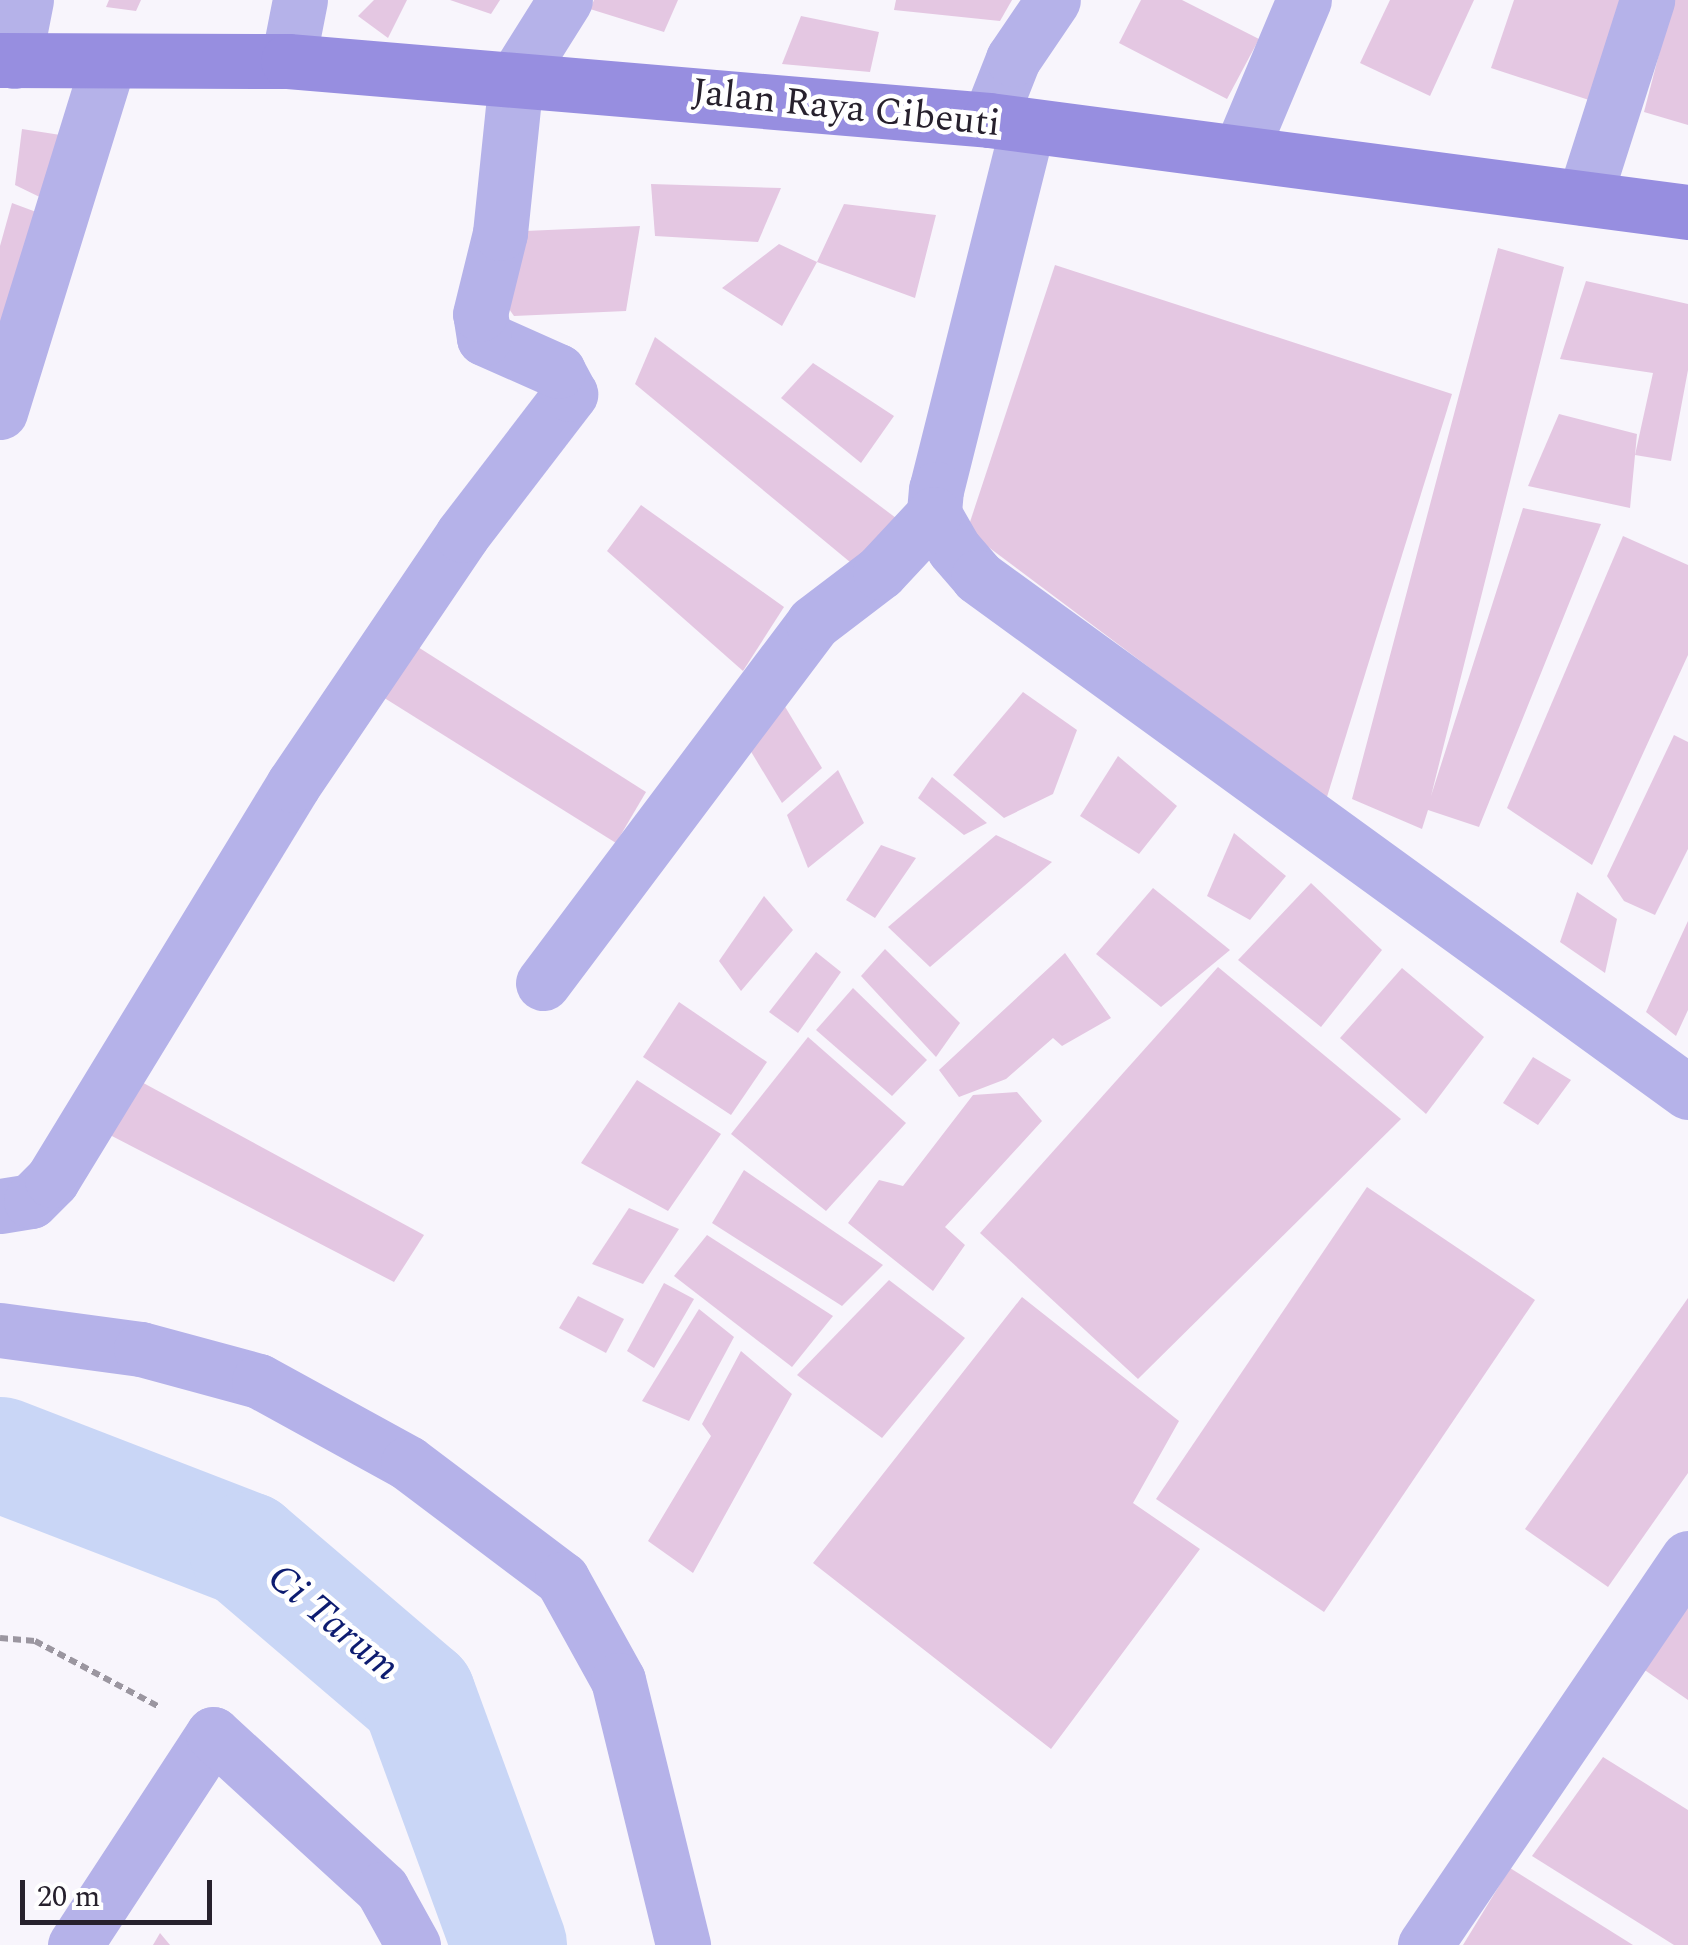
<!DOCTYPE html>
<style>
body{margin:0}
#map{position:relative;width:1688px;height:1945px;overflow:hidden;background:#f8f5fc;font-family:Spectral,serif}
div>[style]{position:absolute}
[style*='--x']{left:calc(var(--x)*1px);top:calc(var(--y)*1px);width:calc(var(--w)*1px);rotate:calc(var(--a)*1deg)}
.river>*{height:115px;margin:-57.5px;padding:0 57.5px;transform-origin:57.5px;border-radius:57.5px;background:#c9d6f6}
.building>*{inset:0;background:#e4c7e2}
.path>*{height:6px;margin-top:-3px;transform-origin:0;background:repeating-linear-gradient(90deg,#9b96a0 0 8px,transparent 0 13px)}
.minor>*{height:55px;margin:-27.5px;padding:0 27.5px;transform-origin:27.5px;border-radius:27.5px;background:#b5b2e9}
.secondary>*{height:55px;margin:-27.5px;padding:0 27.5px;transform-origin:27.5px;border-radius:27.5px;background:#978ee0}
span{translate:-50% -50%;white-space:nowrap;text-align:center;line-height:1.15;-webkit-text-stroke:9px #fff;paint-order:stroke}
.street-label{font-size:38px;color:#27212d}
.water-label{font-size:40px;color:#0d1c70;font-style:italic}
.scale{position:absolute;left:20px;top:1880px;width:192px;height:45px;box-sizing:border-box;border:5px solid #27212d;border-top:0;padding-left:12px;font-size:30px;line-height:35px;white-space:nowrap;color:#27212d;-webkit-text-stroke:8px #fff;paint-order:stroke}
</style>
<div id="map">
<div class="river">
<div style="--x:0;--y:1454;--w:264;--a:21.1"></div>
<div style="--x:246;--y:1549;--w:226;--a:40.5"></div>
<div style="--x:418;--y:1696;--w:265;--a:69.9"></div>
</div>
<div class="building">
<div style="clip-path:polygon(109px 0,141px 0,136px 11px,106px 7px)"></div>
<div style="clip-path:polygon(374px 0,407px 0,388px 38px,358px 16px)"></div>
<div style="clip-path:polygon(450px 0,500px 0,491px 14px)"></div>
<div style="clip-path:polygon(594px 0,678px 0,664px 32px,590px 9px)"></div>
<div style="clip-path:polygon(896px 0,1012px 0,1000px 21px,894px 10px)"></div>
<div style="clip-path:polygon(1141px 0,1182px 0,1259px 39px,1227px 99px,1119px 43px)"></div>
<div style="clip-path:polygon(1390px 0,1474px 0,1430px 96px,1360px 63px)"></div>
<div style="clip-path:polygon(1514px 0,1623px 0,1589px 100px,1491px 68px)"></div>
<div style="clip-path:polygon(1673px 0,1688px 0,1688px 125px,1644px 112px)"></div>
<div style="clip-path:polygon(801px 16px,879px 32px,870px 72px,782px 64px)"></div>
<div style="clip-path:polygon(22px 129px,67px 136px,52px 203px,15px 185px)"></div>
<div style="clip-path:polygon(651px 184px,781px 188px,758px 242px,655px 236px)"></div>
<div style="clip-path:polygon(12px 203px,47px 216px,0 339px,0 246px)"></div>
<div style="clip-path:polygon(844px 204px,936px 215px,915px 298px,817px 262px,782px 326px,722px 288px,779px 244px,817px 262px)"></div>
<div style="clip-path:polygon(640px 226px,626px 311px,514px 316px,507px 306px,525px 231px)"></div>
<div style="clip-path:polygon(1498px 248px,1564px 267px,1431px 796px,1523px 508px,1601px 524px,1479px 827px,1428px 810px,1422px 829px,1352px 799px)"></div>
<div style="clip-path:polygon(1055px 265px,1452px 394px,1326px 800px,967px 531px)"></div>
<div style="clip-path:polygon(1586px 281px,1688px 304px,1688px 370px,1671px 461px,1635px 455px,1653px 373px,1560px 359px)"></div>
<div style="clip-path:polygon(655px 337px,896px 518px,856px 567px,635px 384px)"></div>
<div style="clip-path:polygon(813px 363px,894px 416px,861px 463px,781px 398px)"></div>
<div style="clip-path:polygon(1559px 414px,1637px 434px,1630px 508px,1528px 486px)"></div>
<div style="clip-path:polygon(641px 505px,784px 607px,743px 671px,607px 551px)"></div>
<div style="clip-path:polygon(1623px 536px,1688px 565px,1688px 655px,1592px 865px,1507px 808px)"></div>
<div style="clip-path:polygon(410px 642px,646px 792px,616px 843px,378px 694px)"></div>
<div style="clip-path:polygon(1023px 692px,1077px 730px,1053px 794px,1004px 818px,953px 775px)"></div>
<div style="clip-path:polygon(781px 700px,822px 768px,782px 803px,744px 740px)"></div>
<div style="clip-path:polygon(1674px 735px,1688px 742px,1688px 849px,1655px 915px,1624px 901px,1607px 876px)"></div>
<div style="clip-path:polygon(1118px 756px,1177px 806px,1139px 854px,1080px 816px)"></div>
<div style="clip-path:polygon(838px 770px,864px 823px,808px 868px,787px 815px)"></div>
<div style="clip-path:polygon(932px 777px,987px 823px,964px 835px,918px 798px)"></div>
<div style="clip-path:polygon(1234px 833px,1286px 876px,1250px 920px,1207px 896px)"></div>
<div style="clip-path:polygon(996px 835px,1052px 862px,930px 967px,888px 927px)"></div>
<div style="clip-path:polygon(881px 845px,916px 858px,875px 918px,846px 900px)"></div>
<div style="clip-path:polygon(1311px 883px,1382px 950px,1321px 1027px,1238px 960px)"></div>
<div style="clip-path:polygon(1153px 888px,1230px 950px,1161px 1007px,1096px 954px)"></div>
<div style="clip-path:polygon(1577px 892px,1617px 919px,1605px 973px,1560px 942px)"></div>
<div style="clip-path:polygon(764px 896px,793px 930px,741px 991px,719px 961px)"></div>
<div style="clip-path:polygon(1688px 921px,1688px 1010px,1676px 1036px,1646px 1012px)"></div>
<div style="clip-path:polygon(885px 949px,960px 1023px,936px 1057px,861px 976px)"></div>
<div style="clip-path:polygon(816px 952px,841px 972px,798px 1033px,769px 1012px)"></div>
<div style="clip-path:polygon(1065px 953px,1111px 1018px,1062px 1046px,1053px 1038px,1006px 1079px,959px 1097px,939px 1070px)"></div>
<div style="clip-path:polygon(1218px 967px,1401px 1119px,1138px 1379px,980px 1233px)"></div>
<div style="clip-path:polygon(1402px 968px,1484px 1037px,1426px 1114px,1340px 1038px)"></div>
<div style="clip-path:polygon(853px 988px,927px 1060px,892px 1096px,816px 1030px)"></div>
<div style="clip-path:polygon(679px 1002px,767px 1062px,731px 1115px,643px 1057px)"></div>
<div style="clip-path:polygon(808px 1037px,906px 1123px,826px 1211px,731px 1134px)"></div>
<div style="clip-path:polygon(1533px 1057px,1571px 1080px,1538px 1125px,1503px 1103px)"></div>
<div style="clip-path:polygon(136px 1079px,424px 1235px,394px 1282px,108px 1134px)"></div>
<div style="clip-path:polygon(637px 1080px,721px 1134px,668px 1211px,581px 1163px)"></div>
<div style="clip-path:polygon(1017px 1092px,1042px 1121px,945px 1227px,965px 1245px,933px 1291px,848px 1223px,879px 1180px,903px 1186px,973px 1095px)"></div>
<div style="clip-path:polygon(744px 1170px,883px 1265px,842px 1306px,712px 1223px)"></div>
<div style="clip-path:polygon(1367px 1187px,1535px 1300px,1324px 1612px,1156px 1499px)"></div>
<div style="clip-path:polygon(629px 1208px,679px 1229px,643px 1284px,592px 1264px)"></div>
<div style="clip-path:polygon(707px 1235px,833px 1316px,792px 1367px,674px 1276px)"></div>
<div style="clip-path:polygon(889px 1280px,965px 1338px,882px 1438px,797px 1375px)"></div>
<div style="clip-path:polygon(664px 1283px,694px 1299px,654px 1368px,627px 1351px)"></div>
<div style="clip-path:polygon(578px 1296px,624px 1319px,606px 1353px,559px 1328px)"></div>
<div style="clip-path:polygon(1022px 1297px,1179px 1421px,1133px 1503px,1200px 1549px,1051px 1749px,813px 1563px)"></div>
<div style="clip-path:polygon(1688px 1298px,1688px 1473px,1608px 1587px,1525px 1529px)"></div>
<div style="clip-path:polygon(699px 1309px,734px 1337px,689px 1421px,642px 1401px)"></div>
<div style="clip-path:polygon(741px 1351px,792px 1394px,693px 1573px,648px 1541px,711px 1436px,702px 1424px)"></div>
<div style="clip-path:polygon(1688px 1589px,1688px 1700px,1636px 1664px)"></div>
<div style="clip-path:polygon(1603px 1757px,1688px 1810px,1688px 1945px,1674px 1945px,1532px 1856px)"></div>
<div style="clip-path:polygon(1510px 1868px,1633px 1945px,1463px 1945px)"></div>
<div style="clip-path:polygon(160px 1933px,170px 1945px,153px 1945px)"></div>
</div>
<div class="path">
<div style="--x:0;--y:1638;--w:35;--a:5"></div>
<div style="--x:35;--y:1641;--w:139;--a:27.9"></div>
</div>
<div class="minor">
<div style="--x:14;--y:61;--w:62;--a:-78.9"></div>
<div style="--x:288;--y:61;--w:62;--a:-78.9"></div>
<div style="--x:989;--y:120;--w:66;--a:-68.5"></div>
<div style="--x:1013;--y:59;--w:71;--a:-55.9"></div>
<div style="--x:1027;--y:128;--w:372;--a:104.1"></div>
<div style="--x:936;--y:489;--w:25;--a:95"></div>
<div style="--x:934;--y:514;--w:40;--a:60.3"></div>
<div style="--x:954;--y:549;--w:37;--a:49"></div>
<div style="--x:978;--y:577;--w:877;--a:35.96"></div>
<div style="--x:1240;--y:152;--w:165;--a:-67.2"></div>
<div style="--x:1584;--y:198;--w:208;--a:-72.3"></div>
<div style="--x:0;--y:412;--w:365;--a:-72.8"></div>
<div style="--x:543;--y:983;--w:450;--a:-53.1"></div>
<div style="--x:813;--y:623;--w:84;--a:-37.3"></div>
<div style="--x:880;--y:572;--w:79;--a:-47"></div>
<div style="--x:0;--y:1206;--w:31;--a:-9"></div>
<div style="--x:31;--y:1201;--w:30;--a:-45"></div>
<div style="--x:52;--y:1180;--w:463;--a:-58.6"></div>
<div style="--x:293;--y:785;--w:302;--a:-55.9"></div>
<div style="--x:462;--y:535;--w:178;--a:-52.5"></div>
<div style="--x:570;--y:394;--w:26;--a:-118"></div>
<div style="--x:558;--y:371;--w:81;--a:-156"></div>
<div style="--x:484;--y:338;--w:24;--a:-99"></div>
<div style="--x:480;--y:314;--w:83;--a:-76.1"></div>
<div style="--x:500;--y:233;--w:156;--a:-84.1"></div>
<div style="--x:516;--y:78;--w:92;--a:-57.9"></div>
<div style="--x:0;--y:1330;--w:142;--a:7.7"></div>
<div style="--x:141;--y:1349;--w:122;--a:15.2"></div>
<div style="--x:259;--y:1381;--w:170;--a:28.8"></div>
<div style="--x:408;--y:1463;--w:193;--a:37"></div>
<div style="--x:562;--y:1579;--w:115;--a:61"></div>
<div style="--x:618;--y:1680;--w:273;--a:76.2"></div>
<div style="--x:75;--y:1945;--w:252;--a:-56.8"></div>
<div style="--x:213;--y:1734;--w:229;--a:42.5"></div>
<div style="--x:382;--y:1889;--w:64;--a:61"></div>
<div style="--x:1425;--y:1945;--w:468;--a:-55.8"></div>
</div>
<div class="secondary">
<div style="--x:0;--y:60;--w:288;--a:0.2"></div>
<div style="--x:288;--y:61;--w:703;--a:4.81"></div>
<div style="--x:989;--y:120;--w:705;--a:7.5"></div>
</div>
<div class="street-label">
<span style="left:846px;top:109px;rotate:6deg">Jalan Raya Cibeuti</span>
</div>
<div class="water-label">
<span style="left:333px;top:1623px;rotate:40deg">Ci Tarum</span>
</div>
<div class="scale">20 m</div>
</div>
